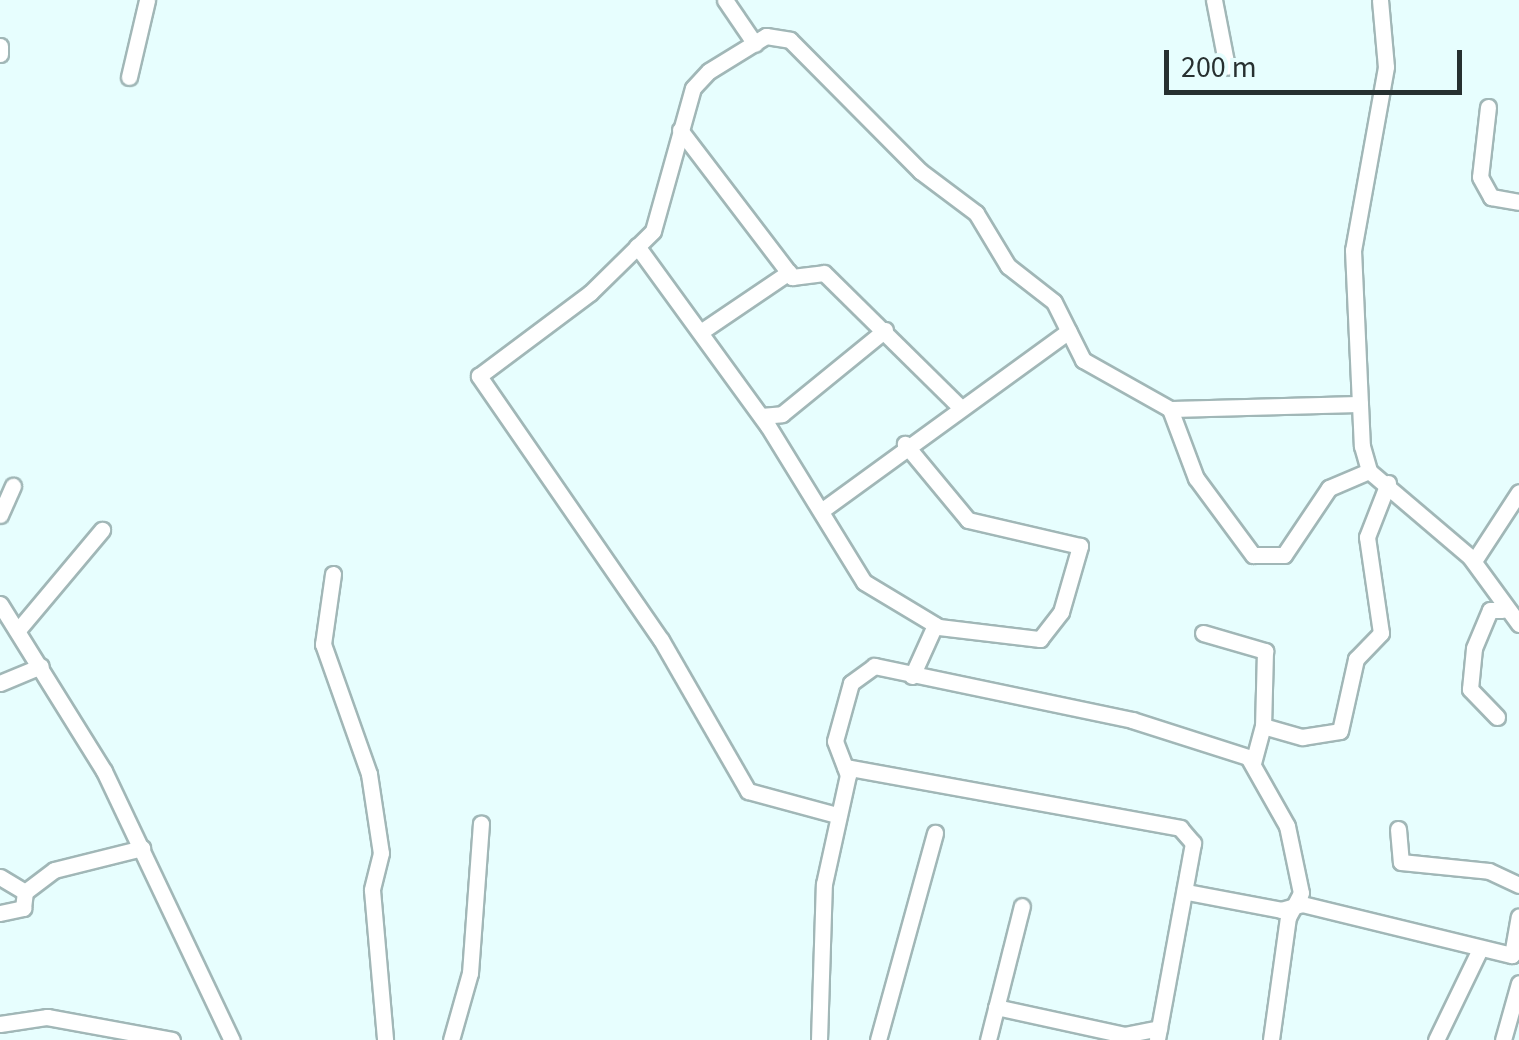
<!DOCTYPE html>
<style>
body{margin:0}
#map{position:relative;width:1519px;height:1040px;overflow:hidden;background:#e7fefe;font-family:"Source Sans 3",sans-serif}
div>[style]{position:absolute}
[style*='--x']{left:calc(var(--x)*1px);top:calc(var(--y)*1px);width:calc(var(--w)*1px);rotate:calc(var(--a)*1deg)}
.roads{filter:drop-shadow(2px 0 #a1b7b7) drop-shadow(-2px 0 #a1b7b7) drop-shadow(0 2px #a1b7b7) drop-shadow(0 -2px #a1b7b7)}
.minor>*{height:15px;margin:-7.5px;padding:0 7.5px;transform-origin:7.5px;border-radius:7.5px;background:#fff}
span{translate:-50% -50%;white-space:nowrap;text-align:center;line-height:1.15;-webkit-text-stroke:9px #e7fefe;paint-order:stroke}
.scale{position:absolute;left:1164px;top:50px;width:298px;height:45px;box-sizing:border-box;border:5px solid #273030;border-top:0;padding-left:12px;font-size:30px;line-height:35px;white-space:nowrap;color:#273030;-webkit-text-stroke:8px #e7fefe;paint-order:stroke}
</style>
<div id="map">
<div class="roads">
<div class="minor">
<div style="--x:725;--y:0;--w:53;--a:55.7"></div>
<div style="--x:1214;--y:0;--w:68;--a:79"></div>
<div style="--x:1380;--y:0;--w:67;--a:84.9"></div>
<div style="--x:1386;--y:67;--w:186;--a:100.2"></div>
<div style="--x:1353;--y:250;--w:196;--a:87.4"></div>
<div style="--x:1362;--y:446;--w:26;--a:74"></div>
<div style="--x:1369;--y:471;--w:133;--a:40.4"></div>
<div style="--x:1470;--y:557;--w:83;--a:53.8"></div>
<div style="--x:0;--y:46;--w:8;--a:90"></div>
<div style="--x:129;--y:77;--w:79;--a:-76.8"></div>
<div style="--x:1488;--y:107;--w:70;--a:96.5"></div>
<div style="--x:1480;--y:177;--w:23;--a:61"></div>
<div style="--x:1491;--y:197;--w:28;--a:10"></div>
<div style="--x:680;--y:130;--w:185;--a:52.7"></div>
<div style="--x:792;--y:277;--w:32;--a:-7"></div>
<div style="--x:824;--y:273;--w:188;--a:44.6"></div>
<div style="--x:637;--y:246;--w:223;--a:54"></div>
<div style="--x:768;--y:426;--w:183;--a:58.4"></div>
<div style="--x:864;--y:582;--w:87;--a:31"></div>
<div style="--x:939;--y:627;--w:102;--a:6.8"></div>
<div style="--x:1040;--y:639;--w:34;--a:-52"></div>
<div style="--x:1061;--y:612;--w:69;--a:-73.9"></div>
<div style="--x:1080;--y:546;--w:115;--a:-166.9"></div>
<div style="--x:968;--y:520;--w:99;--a:-129.7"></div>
<div style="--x:702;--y:331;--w:105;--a:-34.1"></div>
<div style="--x:1170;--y:409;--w:74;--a:69.4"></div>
<div style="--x:1196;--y:478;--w:96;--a:53.5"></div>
<div style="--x:1253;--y:555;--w:31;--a:0"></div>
<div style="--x:1284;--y:555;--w:81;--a:-56.1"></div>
<div style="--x:1329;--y:488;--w:43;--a:-23"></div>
<div style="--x:761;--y:416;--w:21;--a:-5"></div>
<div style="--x:782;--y:414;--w:133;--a:-39.2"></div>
<div style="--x:821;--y:511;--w:306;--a:-36"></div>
<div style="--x:0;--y:515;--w:32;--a:-66"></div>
<div style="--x:1474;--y:561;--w:82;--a:-56.9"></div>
<div style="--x:333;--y:574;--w:71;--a:98.1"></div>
<div style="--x:323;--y:644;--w:138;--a:70.5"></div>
<div style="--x:369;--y:774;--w:80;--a:81.4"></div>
<div style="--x:381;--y:853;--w:38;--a:104"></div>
<div style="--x:372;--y:890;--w:151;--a:85"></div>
<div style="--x:0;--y:604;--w:197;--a:58.1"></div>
<div style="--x:104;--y:771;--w:298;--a:64.6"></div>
<div style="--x:18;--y:630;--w:131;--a:-50"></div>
<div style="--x:1203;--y:633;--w:65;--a:16.2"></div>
<div style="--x:1265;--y:651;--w:75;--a:91.5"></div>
<div style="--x:912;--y:676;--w:56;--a:-65.7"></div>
<div style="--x:0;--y:683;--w:44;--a:-22.5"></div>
<div style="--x:1497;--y:717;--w:39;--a:-134"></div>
<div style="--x:1470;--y:689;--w:41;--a:-84.4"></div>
<div style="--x:1474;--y:648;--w:41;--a:-67.2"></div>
<div style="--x:1490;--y:610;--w:12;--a:0"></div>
<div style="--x:1253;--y:763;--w:38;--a:-75"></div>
<div style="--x:1263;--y:726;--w:41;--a:15.8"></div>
<div style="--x:1302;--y:737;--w:38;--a:-9"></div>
<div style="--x:1340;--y:731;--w:74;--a:-77.5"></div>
<div style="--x:1356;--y:659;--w:36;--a:-46"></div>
<div style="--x:1381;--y:633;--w:97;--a:-98.3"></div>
<div style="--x:1367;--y:537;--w:58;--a:-68.7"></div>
<div style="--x:845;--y:767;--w:341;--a:10.3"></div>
<div style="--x:1180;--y:828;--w:20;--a:49"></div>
<div style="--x:1193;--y:843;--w:200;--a:100.4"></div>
<div style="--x:833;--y:814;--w:88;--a:-164.9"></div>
<div style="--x:748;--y:791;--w:174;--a:-119.9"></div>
<div style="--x:661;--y:640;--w:321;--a:-124.6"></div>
<div style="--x:479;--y:376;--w:139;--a:-36.8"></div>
<div style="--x:590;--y:293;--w:88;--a:-44.5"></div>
<div style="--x:653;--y:231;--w:148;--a:-74.4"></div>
<div style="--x:693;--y:88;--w:23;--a:-47"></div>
<div style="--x:709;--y:71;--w:67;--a:-31.6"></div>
<div style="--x:766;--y:36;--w:24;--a:9"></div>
<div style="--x:790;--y:40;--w:185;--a:45.2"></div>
<div style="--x:920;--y:171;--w:70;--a:36.9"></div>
<div style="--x:976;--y:213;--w:62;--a:58.9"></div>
<div style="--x:1008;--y:266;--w:58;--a:38"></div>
<div style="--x:1054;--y:302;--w:65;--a:63.4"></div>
<div style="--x:1083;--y:360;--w:100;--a:29.4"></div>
<div style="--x:1170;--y:409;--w:190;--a:-1.5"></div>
<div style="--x:1398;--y:829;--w:33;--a:85"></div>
<div style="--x:1401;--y:862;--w:88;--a:5.8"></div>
<div style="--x:1489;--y:871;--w:33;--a:25"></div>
<div style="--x:0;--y:877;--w:29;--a:31"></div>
<div style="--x:1187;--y:892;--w:96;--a:10.8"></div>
<div style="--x:1281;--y:910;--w:22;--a:-16"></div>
<div style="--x:1302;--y:904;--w:216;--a:13.7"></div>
<div style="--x:1512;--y:955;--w:39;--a:-80"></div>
<div style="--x:0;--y:913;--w:24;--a:-12"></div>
<div style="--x:23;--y:908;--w:16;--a:-83"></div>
<div style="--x:25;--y:892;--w:36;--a:-37"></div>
<div style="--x:54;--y:870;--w:91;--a:-14"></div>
<div style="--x:996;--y:1007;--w:131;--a:12.3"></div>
<div style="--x:1124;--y:1035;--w:36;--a:-11"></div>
<div style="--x:0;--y:1024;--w:48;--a:-8.5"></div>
<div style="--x:47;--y:1017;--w:127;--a:10.4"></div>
<div style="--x:451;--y:1040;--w:70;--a:-74.2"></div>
<div style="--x:470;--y:973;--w:150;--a:-85.8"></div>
<div style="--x:819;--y:1040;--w:156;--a:-88.2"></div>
<div style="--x:824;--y:884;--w:112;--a:-77.6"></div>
<div style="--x:848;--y:775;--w:36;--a:-111"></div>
<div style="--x:835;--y:741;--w:60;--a:-74.6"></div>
<div style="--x:851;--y:683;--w:29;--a:-36"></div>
<div style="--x:874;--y:666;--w:264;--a:11.8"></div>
<div style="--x:1132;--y:720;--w:122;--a:17.7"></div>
<div style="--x:1248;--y:757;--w:79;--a:60.5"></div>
<div style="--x:1287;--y:826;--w:68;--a:78.2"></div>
<div style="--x:1301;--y:893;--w:27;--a:118"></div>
<div style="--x:1288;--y:917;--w:124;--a:97.9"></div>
<div style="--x:878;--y:1040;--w:215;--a:-74.6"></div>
<div style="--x:988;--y:1040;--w:138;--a:-75.8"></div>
<div style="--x:1436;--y:1040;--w:97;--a:-64.2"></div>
<div style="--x:1503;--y:1040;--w:59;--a:-74.3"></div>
</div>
</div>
<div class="scale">200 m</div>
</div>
